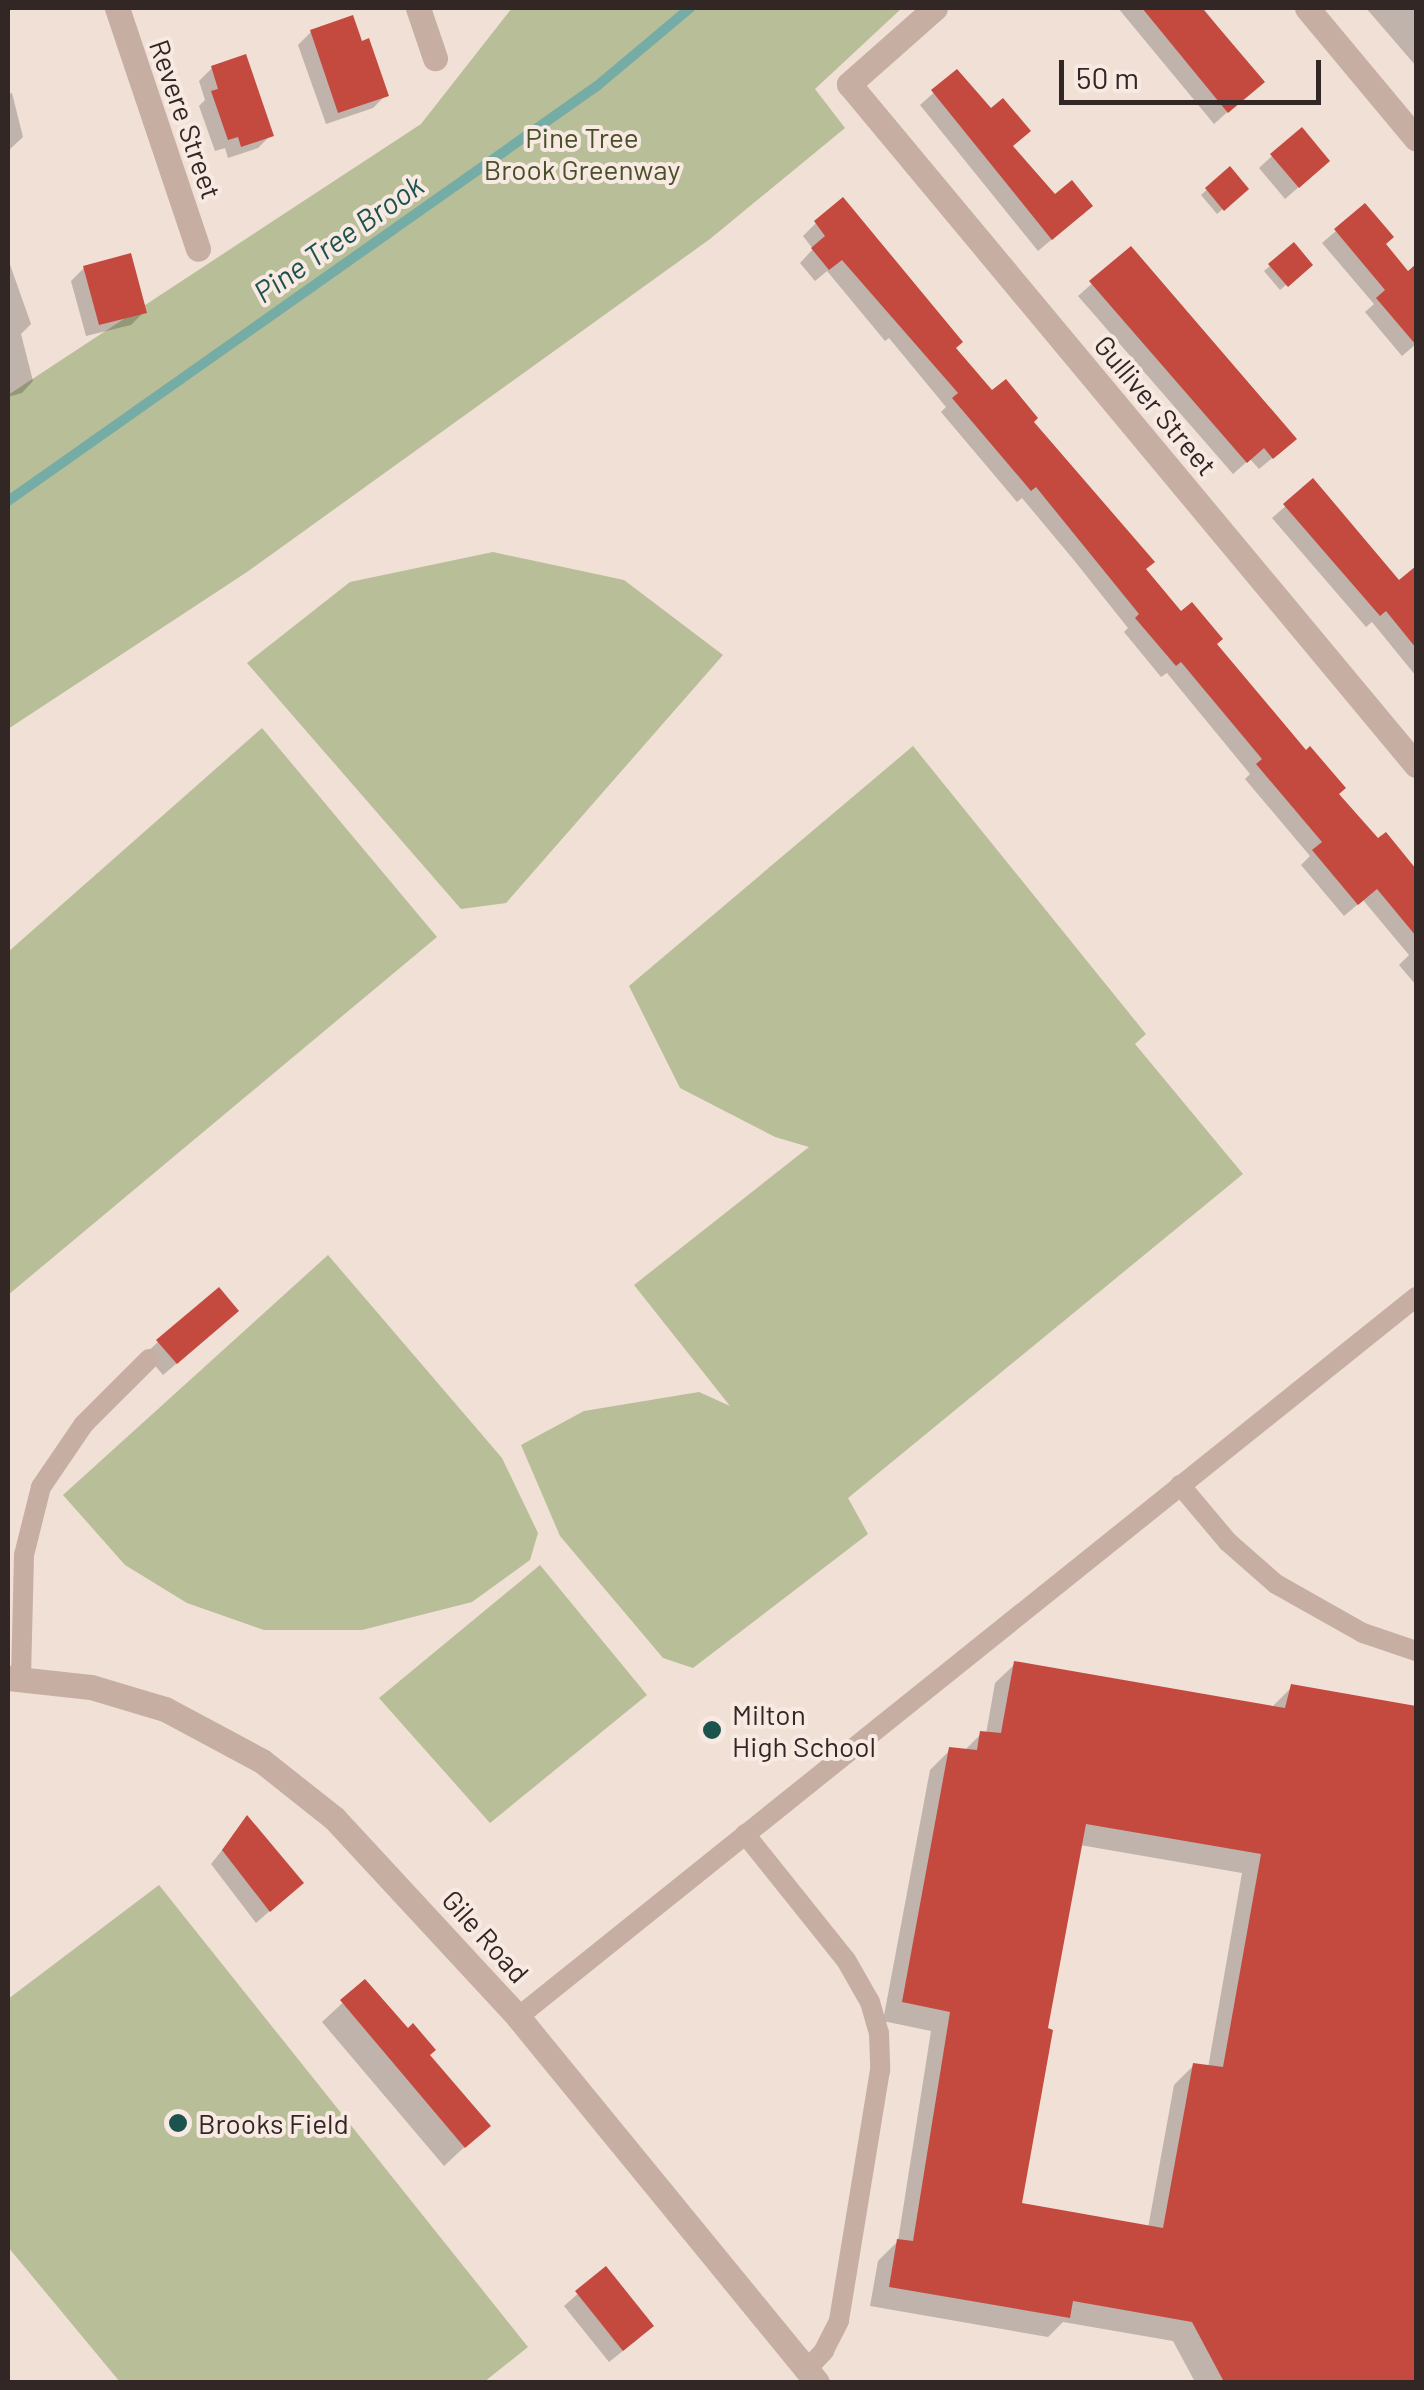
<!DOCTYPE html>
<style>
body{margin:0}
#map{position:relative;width:1424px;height:2390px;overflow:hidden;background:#f0e0d6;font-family:Barlow,sans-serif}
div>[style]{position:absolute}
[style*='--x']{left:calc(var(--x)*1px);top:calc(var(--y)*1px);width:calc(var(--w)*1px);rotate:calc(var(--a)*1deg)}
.green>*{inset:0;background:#b8be97}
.shadow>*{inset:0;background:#0003}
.stream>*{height:10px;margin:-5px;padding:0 5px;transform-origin:5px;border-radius:5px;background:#76aca6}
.building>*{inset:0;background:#c44a40}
.service>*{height:20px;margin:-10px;padding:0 10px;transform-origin:10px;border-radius:10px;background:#c7aea3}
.minor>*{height:25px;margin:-12.5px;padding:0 12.5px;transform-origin:12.5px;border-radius:12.5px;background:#c7aea3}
.dots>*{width:28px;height:28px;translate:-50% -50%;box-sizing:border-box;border:5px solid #f8eae2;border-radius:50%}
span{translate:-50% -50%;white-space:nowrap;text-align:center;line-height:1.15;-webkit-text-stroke:8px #f8eae2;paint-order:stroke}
.street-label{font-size:28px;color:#322725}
.park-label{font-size:28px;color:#485029}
.poi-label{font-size:28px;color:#322725}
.left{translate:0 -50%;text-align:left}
.water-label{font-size:30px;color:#1c534d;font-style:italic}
.frame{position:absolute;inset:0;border:10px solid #322725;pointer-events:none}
.scale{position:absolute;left:1059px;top:60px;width:262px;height:45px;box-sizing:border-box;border:5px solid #322725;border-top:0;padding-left:12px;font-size:30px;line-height:35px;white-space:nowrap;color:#322725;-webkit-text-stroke:8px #f8eae2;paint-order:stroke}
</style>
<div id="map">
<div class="green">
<div style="clip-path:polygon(512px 8px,902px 8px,815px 89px,845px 128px,710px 239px,247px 572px,8px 729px,8px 395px,421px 124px)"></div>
<div style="clip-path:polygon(493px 552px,624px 580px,723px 655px,506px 903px,461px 909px,247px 663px,350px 582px)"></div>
<div style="clip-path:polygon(262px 728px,437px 937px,8px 1295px,8px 952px)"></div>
<div style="clip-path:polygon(913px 746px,1146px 1034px,1135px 1044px,1243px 1174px,848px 1498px,868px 1534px,693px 1668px,663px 1658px,560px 1536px,521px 1445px,584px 1411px,699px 1392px,730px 1406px,634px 1285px,809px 1147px,775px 1137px,680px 1088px,629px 986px)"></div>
<div style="clip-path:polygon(328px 1255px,502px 1458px,538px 1533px,530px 1560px,472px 1602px,362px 1630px,264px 1630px,187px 1603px,125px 1565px,63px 1495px)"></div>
<div style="clip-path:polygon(540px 1565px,647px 1695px,490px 1823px,379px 1698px)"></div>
<div style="clip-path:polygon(159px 1885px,528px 2347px,484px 2382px,120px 2382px,8px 2247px,8px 1999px)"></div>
</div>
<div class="shadow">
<div style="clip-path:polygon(1118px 8px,1203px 8px,1261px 82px,1214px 124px)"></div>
<div style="clip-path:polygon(1366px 8px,1416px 8px,1416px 66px)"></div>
<div style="clip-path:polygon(311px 32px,386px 95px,373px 108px,326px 124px,298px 45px)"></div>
<div style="clip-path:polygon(212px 68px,271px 135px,258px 148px,228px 158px,225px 148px,215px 151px,199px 106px,205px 100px,199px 81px)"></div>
<div style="clip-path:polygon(957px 72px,990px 111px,1011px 147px,1077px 218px,1038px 251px,920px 105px)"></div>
<div style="clip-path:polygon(12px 93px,23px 137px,8px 151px,8px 94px)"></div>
<div style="clip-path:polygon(1272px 156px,1314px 174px,1285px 199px,1259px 168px)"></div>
<div style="clip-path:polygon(1230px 169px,1240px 194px,1217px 214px,1201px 195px)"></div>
<div style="clip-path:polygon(1365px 206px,1383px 244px,1416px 285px,1416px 344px,1402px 356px,1365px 312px,1374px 304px,1322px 243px)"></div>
<div style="clip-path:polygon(816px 223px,953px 348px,992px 394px,1031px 422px,1181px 615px,1214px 644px,1336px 794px,1416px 881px,1416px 985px,1399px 965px,1409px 955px,1363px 900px,1344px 916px,1301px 865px,1310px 856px,1245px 779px,1250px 774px,1167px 673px,1161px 677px,1124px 632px,1128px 628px,1073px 559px,1022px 498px,1017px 502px,941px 412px,946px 407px,889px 338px,885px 341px,827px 271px,815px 281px,800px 263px,813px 249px,803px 236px)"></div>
<div style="clip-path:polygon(1131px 249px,1281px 451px,1259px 469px,1250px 459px,1233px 474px,1078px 296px)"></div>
<div style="clip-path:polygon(8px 259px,31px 324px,21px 334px,33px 381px,22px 393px,8px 397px)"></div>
<div style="clip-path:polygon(1309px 265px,1280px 290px,1264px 271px,1270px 266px)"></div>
<div style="clip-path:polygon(84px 268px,144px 312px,131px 325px,86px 336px,71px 281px)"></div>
<div style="clip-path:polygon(1313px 482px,1416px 601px,1416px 676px,1372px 622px,1366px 627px,1272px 518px)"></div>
<div style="clip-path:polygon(223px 1324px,163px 1375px,145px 1354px,158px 1342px)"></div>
<div style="clip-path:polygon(evenodd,1015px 1664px,1271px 1708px,1292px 1687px,1416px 1709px,1416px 2382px,1195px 2382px,1173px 2341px,1063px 2322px,1048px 2337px,870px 2306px,878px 2261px,898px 2241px,931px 2031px,883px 2021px,930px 1770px,950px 1750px,964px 1751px,981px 1734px,986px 1734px,995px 1683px,1015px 1664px,1080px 1845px,1242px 1873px,1208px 2068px,1194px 2065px,1174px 2085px,1148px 2228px,1019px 2205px,1045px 2029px,1080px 1845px)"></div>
<div style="clip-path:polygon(247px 1819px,288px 1895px,256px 1923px,211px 1864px)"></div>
<div style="clip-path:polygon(365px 1982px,487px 2126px,444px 2166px,322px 2022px)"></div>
<div style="clip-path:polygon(605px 2270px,638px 2339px,609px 2362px,564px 2306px)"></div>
</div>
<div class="stream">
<div style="--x:8;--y:501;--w:721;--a:-35.17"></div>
<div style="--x:597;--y:86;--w:121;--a:-40"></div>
</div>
<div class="building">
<div style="clip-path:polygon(1142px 8px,1202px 8px,1265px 82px,1228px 113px)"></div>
<div style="clip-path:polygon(353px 15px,362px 41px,369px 38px,389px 96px,338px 113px,310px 30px)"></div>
<div style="clip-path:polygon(246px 54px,274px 136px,241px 147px,238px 137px,228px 140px,211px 91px,218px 89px,211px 66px)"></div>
<div style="clip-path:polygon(957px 69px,991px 108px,1003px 98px,1031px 131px,1013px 146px,1055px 194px,1072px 180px,1093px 206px,1052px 240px,931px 90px)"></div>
<div style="clip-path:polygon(1302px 127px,1330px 161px,1299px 188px,1270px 154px)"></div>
<div style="clip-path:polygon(1230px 166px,1249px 189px,1224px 211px,1205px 188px)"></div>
<div style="clip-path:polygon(843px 197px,963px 342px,956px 348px,992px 390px,1006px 379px,1038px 418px,1034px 422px,1155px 562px,1146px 569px,1181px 611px,1192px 602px,1223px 639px,1217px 644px,1306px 750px,1310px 746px,1346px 788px,1339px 794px,1378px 838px,1386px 832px,1416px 869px,1416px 936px,1377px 889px,1358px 905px,1312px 850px,1322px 842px,1256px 764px,1262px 759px,1181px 662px,1176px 666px,1135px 618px,1139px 614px,1036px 487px,1031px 491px,952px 398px,958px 393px,842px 260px,829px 270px,811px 248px,825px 236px,814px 221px)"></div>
<div style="clip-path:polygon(1365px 203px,1394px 237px,1386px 244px,1408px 271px,1416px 264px,1416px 345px,1376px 298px,1385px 290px,1334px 229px)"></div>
<div style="clip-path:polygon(1294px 242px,1313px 265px,1288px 287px,1268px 264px)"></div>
<div style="clip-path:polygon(1131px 246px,1297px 439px,1273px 459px,1264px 448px,1247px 463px,1089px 281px)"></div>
<div style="clip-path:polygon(131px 253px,147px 313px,99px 325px,83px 266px)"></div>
<div style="clip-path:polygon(1313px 478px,1399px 580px,1416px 566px,1416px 648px,1386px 611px,1380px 616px,1283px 504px)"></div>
<div style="clip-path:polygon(219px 1287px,239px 1311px,177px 1364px,156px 1340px)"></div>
<div style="clip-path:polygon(evenodd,1014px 1661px,1285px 1708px,1291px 1684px,1416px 1706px,1416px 2382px,1224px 2382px,1192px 2322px,1073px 2301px,1070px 2318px,889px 2287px,897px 2239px,913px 2241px,950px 2012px,902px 2002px,949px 1747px,977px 1750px,980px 1731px,1001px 1733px,1014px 1661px,1086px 1824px,1261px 1854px,1223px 2067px,1193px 2063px,1163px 2228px,1022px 2203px,1053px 2030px,1048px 2028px,1086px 1824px)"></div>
<div style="clip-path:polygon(247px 1815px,304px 1883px,270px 1912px,222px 1850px)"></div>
<div style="clip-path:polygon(365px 1979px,408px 2028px,413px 2023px,436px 2050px,430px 2055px,491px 2126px,465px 2148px,340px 2000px)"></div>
<div style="clip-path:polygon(606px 2266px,654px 2326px,623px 2351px,575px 2291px)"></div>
</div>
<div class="service">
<div style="--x:1180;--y:1485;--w:75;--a:49.9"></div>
<div style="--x:1228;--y:1542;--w:64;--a:41.2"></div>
<div style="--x:1276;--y:1584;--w:100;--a:29.4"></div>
<div style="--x:1363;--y:1633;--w:56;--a:18.8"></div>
<div style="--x:21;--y:1678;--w:123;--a:-88.6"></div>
<div style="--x:24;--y:1555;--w:70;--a:-76"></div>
<div style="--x:41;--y:1487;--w:76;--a:-55.7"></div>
<div style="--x:84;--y:1424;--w:92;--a:-45"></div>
<div style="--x:745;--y:1834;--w:161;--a:51.3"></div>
<div style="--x:846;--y:1960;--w:48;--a:60.3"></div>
<div style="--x:870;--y:2002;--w:32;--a:74"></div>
<div style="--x:879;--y:2033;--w:37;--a:88"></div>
<div style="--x:880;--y:2070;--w:254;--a:99.3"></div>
<div style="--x:839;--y:2321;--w:34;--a:117"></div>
<div style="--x:824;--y:2351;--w:26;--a:133"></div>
<div style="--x:518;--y:2017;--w:1151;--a:-38.72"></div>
</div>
<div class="minor">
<div style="--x:117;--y:8;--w:254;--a:71.4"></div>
<div style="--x:418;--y:8;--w:53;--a:71.2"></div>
<div style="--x:935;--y:8;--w:115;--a:138.5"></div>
<div style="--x:849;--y:84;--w:886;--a:50.22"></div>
<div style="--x:1307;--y:8;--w:170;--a:50.2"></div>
<div style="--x:8;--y:1678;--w:83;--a:6.2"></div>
<div style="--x:91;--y:1687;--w:77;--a:16.6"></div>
<div style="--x:165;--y:1709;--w:110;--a:28.2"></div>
<div style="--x:262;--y:1761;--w:92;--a:38.4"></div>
<div style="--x:334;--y:1818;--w:271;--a:47.2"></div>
<div style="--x:518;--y:2017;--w:472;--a:50.7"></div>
</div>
<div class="dots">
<div style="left:712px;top:1730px;background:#1c534d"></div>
<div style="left:178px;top:2123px;background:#1c534d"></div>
</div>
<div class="street-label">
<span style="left:186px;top:119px;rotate:71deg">Revere Street</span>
<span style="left:1156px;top:405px;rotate:50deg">Gulliver Street</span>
<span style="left:486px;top:1936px;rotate:48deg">Gile Road</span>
</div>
<div class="park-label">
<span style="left:582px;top:153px">Pine Tree<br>Brook Greenway</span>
</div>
<div class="poi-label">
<span class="left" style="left:732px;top:1730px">Milton<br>High School</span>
<span class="left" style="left:198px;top:2123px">Brooks Field</span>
</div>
<div class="water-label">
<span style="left:338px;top:238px;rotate:-35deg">Pine Tree Brook</span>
</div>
<div class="frame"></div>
<div class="scale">50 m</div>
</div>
